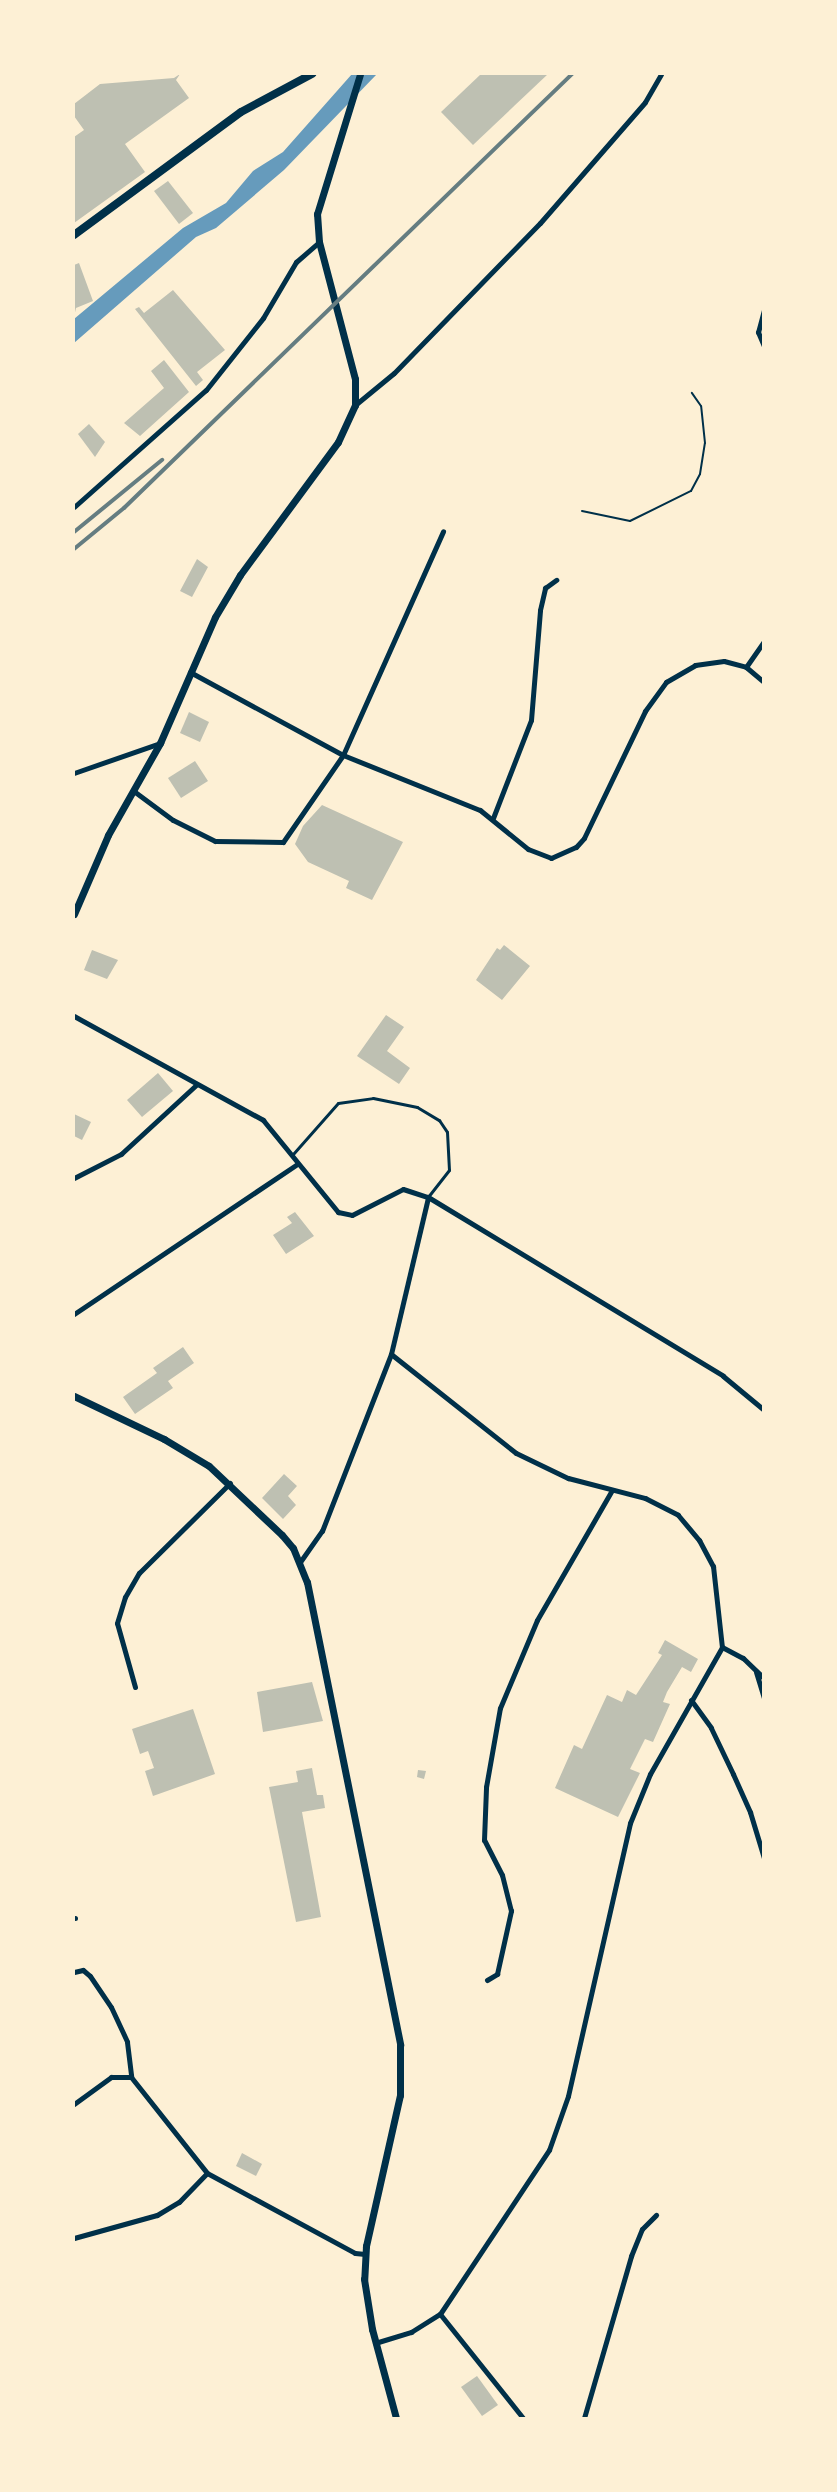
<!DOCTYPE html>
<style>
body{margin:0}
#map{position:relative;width:837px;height:2492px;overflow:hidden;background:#fdf0d5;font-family:"Varela Round",sans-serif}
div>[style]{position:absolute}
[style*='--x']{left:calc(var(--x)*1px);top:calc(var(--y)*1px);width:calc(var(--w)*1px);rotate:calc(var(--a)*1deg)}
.water>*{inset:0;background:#669bbc}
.building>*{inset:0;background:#bec0b2}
.path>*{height:2px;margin:-1px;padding:0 1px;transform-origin:1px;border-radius:1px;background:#003049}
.service>*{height:3px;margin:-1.5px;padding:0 1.5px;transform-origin:1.5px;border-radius:1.5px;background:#003049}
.minor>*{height:5px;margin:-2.5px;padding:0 2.5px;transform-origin:2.5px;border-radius:2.5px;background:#003049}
.tertiary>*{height:7px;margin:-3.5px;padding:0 3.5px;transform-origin:3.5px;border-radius:3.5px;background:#003049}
.secondary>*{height:8px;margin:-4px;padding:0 4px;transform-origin:4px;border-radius:4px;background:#003049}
.rail>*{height:4px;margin:-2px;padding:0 2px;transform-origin:2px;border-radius:2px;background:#657d81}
span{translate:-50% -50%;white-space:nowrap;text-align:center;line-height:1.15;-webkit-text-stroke:4.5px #fdf0d5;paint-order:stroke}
.frame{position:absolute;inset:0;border:75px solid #fdf0d5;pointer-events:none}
</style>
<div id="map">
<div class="water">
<div style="clip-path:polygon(352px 74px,377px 74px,284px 170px,216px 228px,196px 237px,74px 343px,74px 319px,183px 228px,226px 203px,253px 171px,283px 152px)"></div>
</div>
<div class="building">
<div style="clip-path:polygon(180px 74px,176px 80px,189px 98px,125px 144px,145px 172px,74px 223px,74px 137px,84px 130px,74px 116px,74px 104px,100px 84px,174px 78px)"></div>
<div style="clip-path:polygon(481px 74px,548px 74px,473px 145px,441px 112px)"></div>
<div style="clip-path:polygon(168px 181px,193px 213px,179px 224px,154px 191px)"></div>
<div style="clip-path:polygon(79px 263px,93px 301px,76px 308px,74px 317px,74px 265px)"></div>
<div style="clip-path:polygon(173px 290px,225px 350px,197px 372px,203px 380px,196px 386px,135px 309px,139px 307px,144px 313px)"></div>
<div style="clip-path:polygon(164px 360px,189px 392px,140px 436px,124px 423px,164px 388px,151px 371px)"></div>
<div style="clip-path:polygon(89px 424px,105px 442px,95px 457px,78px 434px)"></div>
<div style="clip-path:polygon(197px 559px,208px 567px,192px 597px,180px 591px)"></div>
<div style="clip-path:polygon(189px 712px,209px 722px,200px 742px,180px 733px)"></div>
<div style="clip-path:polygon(195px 761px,208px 781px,181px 798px,168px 778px)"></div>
<div style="clip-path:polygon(322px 805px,403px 842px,372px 900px,346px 888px,349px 881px,308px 862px,295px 844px,303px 826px)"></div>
<div style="clip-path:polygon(504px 945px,530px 966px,502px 1000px,476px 980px,497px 948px,500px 950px)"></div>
<div style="clip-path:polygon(92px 950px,118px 960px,107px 979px,84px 970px)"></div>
<div style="clip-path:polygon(386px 1015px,404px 1027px,387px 1051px,410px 1068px,399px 1084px,357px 1056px)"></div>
<div style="clip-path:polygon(158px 1073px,173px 1091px,142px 1117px,127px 1100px)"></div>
<div style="clip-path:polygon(74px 1114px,91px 1122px,82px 1140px,74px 1136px)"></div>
<div style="clip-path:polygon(295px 1212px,314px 1236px,286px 1254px,273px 1235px,292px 1223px,287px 1217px)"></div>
<div style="clip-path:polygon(183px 1347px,194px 1363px,168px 1381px,173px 1388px,135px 1414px,123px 1397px,157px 1373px,153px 1368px)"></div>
<div style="clip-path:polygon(284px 1474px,297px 1486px,288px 1496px,296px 1505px,283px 1519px,262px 1498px)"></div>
<div style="clip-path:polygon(665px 1640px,698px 1659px,691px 1672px,682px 1667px,667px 1692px,663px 1702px,670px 1704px,653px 1742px,645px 1739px,630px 1769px,640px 1773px,618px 1817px,555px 1788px,574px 1745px,582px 1749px,607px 1695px,622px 1702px,627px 1690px,636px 1695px,662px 1655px,658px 1653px)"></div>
<div style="clip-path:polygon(312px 1682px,323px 1721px,263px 1732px,257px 1692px)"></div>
<div style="clip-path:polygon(193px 1709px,215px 1774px,153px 1796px,145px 1771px,154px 1768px,148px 1751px,140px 1754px,132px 1729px)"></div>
<div style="clip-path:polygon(312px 1768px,317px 1795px,323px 1795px,325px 1808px,302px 1812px,321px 1917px,296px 1922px,269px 1787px,298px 1782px,296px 1771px)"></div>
<div style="clip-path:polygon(418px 1770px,426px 1771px,424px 1779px,417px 1777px)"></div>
<div style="clip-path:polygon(242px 2153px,262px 2164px,256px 2176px,236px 2166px)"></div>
<div style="clip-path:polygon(477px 2376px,498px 2405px,482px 2416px,461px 2387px)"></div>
</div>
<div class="path">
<div style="--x:582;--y:511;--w:49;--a:11.8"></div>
<div style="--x:630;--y:521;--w:68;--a:-26.2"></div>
<div style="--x:691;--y:491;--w:19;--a:-62"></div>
<div style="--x:700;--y:474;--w:31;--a:-81"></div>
<div style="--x:705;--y:443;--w:37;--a:-96"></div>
<div style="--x:701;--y:406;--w:16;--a:-125"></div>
</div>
<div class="service">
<div style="--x:293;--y:1154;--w:68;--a:-48.6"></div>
<div style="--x:338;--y:1103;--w:35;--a:-8"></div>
<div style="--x:373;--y:1098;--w:45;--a:11.6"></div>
<div style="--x:417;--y:1107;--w:26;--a:31"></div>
<div style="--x:439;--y:1120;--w:14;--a:56"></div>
<div style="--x:447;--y:1132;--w:38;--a:87"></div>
<div style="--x:449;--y:1170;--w:34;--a:128"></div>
</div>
<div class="minor">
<div style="--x:764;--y:310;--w:23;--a:105"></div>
<div style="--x:758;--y:332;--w:15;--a:67"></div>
<div style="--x:355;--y:405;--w:50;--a:-39.4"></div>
<div style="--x:394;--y:373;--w:209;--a:-45.8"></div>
<div style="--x:540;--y:223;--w:160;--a:-49"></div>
<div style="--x:645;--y:102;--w:32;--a:-60"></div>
<div style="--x:74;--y:507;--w:176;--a:-41.6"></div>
<div style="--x:206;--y:390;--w:92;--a:-51.6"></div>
<div style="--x:263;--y:318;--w:65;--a:-59.5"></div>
<div style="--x:296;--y:262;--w:30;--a:-41"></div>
<div style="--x:746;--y:667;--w:32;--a:-55"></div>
<div style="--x:190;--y:672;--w:174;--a:28.5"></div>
<div style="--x:343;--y:755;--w:148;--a:21.9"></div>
<div style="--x:480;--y:810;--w:62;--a:39.1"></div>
<div style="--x:528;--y:849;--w:25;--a:21"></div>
<div style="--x:551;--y:858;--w:27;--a:-24"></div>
<div style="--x:576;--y:847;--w:12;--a:-48"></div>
<div style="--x:584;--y:838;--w:141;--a:-64.3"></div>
<div style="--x:645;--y:711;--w:36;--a:-54"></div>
<div style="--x:666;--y:682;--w:34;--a:-30"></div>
<div style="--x:695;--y:665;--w:29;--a:-8"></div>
<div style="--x:724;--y:661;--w:23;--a:15"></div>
<div style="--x:746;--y:667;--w:23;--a:40"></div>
<div style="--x:764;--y:770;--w:62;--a:90"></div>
<div style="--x:74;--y:773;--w:91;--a:-19.2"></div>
<div style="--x:135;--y:792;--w:47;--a:36.4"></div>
<div style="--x:173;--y:820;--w:47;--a:26.6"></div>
<div style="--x:215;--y:841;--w:68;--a:0.8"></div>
<div style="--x:283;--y:842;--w:106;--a:-55.4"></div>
<div style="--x:343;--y:755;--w:245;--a:-65.9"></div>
<div style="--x:493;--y:818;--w:105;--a:-68.8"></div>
<div style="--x:531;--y:720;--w:110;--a:-85.3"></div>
<div style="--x:540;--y:610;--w:23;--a:-77"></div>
<div style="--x:545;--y:588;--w:14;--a:-36"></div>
<div style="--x:74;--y:1016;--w:216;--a:28.8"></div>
<div style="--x:263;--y:1120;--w:119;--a:50.8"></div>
<div style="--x:338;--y:1212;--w:14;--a:12"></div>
<div style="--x:352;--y:1215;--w:57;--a:-27"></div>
<div style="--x:403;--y:1189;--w:26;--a:18"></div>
<div style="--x:428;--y:1197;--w:345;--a:31.2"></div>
<div style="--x:723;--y:1376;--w:53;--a:39.7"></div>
<div style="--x:74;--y:1178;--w:53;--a:-27.1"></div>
<div style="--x:121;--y:1154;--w:103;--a:-42.6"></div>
<div style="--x:74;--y:1314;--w:269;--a:-33.9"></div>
<div style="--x:391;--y:1354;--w:159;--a:38.4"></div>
<div style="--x:516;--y:1453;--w:58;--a:25.7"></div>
<div style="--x:568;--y:1478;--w:80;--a:14.6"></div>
<div style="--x:645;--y:1498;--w:37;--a:27"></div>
<div style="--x:678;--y:1515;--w:33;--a:50"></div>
<div style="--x:699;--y:1540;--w:30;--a:62"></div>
<div style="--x:713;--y:1566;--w:81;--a:83.7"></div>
<div style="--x:300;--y:1562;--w:38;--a:-55"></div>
<div style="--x:322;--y:1531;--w:190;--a:-68.7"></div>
<div style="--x:391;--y:1354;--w:161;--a:-76.7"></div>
<div style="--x:722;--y:1647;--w:24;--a:28"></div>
<div style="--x:743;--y:1658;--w:29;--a:44"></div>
<div style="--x:756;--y:1672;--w:27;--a:73"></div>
<div style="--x:135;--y:1687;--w:66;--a:-105.7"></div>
<div style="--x:117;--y:1623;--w:27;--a:-73"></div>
<div style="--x:125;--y:1597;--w:28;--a:-60"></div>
<div style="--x:139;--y:1573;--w:128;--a:-44.7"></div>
<div style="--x:691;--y:1700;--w:34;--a:54"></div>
<div style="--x:711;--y:1728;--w:51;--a:64.4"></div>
<div style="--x:733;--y:1774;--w:42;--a:65.9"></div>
<div style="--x:750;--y:1812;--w:48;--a:73.1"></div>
<div style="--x:74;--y:1918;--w:1;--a:0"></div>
<div style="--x:74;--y:1972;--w:9;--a:-13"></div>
<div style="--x:83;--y:1970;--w:9;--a:41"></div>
<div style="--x:90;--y:1976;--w:37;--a:56"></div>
<div style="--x:111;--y:2007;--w:38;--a:65"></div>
<div style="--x:127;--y:2042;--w:35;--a:83"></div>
<div style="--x:487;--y:1980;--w:12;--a:-31"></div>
<div style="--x:497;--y:1974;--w:65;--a:-77.5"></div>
<div style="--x:511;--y:1911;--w:37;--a:-104"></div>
<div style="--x:502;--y:1875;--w:39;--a:-117"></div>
<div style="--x:484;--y:1840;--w:53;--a:-87.8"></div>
<div style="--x:486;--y:1787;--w:80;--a:-80"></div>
<div style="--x:500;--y:1708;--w:95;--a:-67.2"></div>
<div style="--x:537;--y:1620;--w:150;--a:-60"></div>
<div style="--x:74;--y:2104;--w:46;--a:-36.1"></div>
<div style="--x:111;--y:2077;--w:20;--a:0"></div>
<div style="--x:131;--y:2077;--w:122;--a:51.6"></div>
<div style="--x:207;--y:2173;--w:168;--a:28.4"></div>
<div style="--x:355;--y:2253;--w:10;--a:6"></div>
<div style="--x:74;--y:2238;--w:86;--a:-15.5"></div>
<div style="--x:157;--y:2215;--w:26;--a:-31"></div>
<div style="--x:179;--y:2202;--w:40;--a:-46"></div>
<div style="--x:440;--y:2314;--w:133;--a:51.4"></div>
<div style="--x:375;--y:2343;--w:38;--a:-17"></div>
<div style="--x:411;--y:2332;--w:34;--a:-32"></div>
<div style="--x:440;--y:2314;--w:197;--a:-56.4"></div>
<div style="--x:549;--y:2150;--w:57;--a:-70.6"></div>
<div style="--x:568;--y:2096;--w:280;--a:-77.2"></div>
<div style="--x:630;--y:1823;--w:53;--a:-67.8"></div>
<div style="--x:650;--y:1774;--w:146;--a:-60.4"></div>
<div style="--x:584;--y:2418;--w:169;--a:-73.8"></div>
<div style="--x:631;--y:2256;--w:29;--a:-68"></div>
<div style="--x:642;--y:2229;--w:20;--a:-45"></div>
</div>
<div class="tertiary">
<div style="--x:74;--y:914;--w:86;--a:-66.7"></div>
<div style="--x:108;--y:835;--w:106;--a:-60.5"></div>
<div style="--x:160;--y:743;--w:137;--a:-66.4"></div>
<div style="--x:215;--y:617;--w:49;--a:-59.2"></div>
<div style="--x:240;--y:575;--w:165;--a:-53.6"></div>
<div style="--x:338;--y:442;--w:41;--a:-65.3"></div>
<div style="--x:355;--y:405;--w:26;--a:-90"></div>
<div style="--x:355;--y:379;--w:142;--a:-104.7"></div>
<div style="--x:319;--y:242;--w:28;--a:-94"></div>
<div style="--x:317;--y:214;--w:146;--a:-72.9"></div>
<div style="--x:74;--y:1396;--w:100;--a:25.5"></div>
<div style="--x:164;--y:1439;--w:52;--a:31"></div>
<div style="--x:209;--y:1466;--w:100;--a:43.4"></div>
<div style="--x:282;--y:1535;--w:17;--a:50"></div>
<div style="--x:293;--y:1548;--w:37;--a:68"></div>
<div style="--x:307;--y:1582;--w:472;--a:78.6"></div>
<div style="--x:400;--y:2045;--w:50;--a:90"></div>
<div style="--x:400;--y:2095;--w:155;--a:102.7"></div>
<div style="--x:366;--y:2246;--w:33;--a:93"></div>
<div style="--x:364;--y:2279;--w:51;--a:80.9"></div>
<div style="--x:372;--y:2329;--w:92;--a:74.9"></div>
</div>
<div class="secondary">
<div style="--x:74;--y:235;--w:207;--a:-36.4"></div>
<div style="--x:241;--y:112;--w:81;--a:-28.2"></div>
</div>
<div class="rail">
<div style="--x:74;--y:532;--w:114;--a:-39.3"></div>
<div style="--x:74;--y:549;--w:65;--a:-39.4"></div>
<div style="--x:124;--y:508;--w:624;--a:-44.09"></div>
</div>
<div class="frame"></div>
</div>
